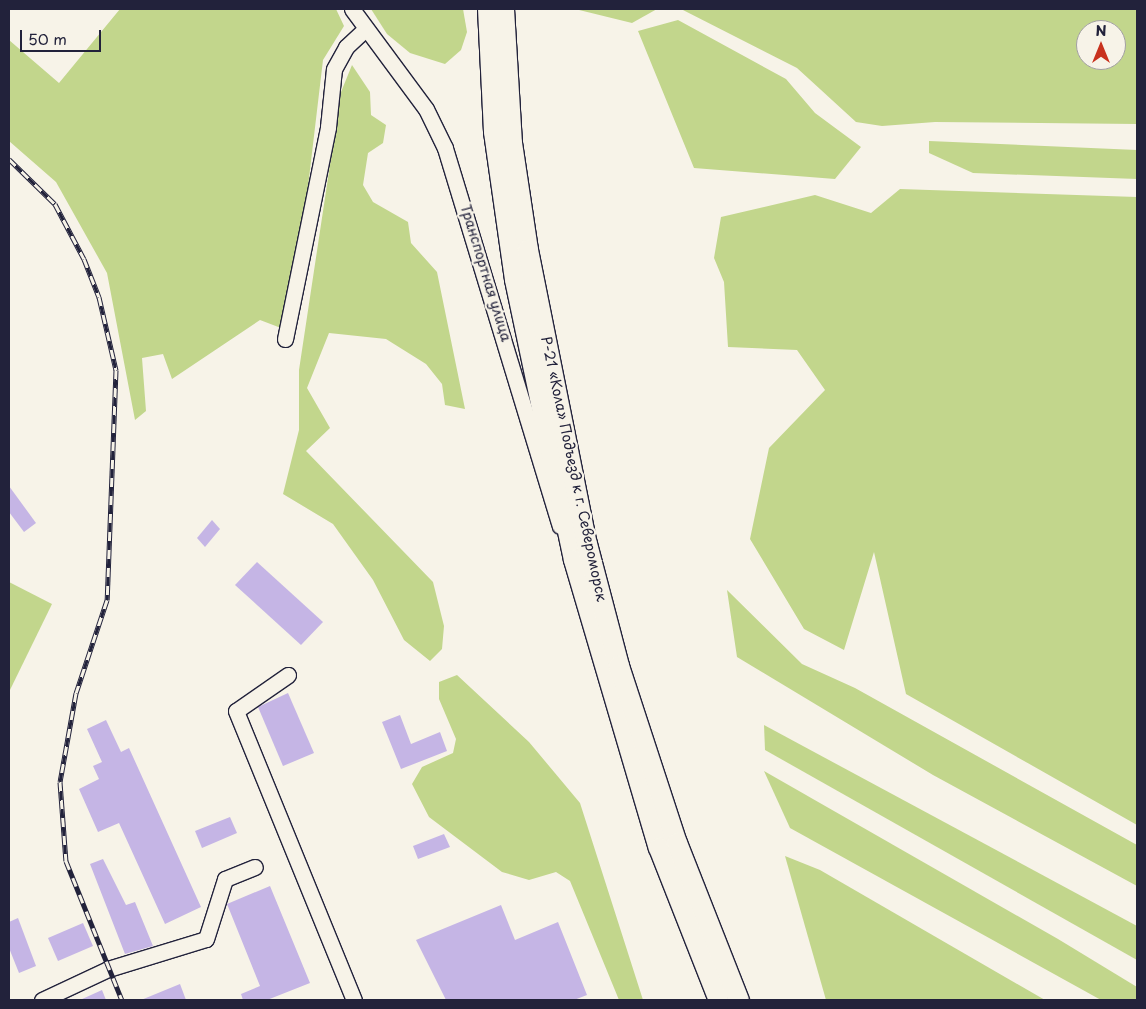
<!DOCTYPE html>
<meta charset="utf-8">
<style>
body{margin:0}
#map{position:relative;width:1146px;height:1009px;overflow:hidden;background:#f7f3e8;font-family:"Playpen Sans",sans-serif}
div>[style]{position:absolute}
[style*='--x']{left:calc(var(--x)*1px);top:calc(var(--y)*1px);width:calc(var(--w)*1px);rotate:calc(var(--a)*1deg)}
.green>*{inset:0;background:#c2d68c}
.building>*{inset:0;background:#c5b5e5}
.roads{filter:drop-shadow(1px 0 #22223b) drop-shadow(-1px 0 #22223b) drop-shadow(0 1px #22223b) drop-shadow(0 -1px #22223b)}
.minor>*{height:15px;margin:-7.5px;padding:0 7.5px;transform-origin:7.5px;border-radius:7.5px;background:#f7f3e8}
.major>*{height:20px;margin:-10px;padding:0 10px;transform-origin:10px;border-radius:10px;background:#f7f3e8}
.rail>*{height:5px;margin-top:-2.5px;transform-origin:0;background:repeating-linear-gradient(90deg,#f7f3e8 0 9px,#22223b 0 18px);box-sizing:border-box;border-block:1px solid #22223b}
span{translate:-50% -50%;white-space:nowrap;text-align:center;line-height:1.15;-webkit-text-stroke:4.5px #f7f3e8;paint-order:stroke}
.street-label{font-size:14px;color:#22223b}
.frame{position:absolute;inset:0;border:10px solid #22223b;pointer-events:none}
.north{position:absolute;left:1076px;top:20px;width:50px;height:50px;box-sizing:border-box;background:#f7f3e8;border:1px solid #a29fa3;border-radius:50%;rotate:0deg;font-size:14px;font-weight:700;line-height:20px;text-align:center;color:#22223b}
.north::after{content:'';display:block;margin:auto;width:18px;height:22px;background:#c8321e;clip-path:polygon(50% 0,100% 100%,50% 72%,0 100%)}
.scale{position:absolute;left:20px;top:30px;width:81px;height:22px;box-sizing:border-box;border:2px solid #22223b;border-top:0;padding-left:6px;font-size:15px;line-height:18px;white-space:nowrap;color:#22223b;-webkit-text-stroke:4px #f7f3e8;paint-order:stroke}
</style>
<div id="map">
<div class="green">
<div style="clip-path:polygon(120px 9px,336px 9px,344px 26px,323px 60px,307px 195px,281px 328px,260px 320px,172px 379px,163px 354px,142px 358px,146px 411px,135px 420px,107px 273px,56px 182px,9px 141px,9px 40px,59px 83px)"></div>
<div style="clip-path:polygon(371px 9px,463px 9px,467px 32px,461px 50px,445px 64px,410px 53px,387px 34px)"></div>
<div style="clip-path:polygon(575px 9px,657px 9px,632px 23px)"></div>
<div style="clip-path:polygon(evenodd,681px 9px,1137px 9px,1137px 124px,935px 122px,882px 126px,856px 122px,797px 68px,681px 9px,1086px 30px,1116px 30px,1116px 60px,1086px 60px,1086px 30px)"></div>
<div style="clip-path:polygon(678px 20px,786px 79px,815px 113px,861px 147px,835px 179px,694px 168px,638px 31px)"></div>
<div style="clip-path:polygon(352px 65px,370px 92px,371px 115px,386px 125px,383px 143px,368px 153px,363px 185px,373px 202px,408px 222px,411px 243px,437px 272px,465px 409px,445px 405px,442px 384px,426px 364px,386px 339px,329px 333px,307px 388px,330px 428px,306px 451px,433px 582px,444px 626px,442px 649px,430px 661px,404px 640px,373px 580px,333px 524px,283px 494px,299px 430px,299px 370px,341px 92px)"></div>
<div style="clip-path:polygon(929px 141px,1137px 150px,1137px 179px,973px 173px,929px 153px)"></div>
<div style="clip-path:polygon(900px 189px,1137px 197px,1137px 825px,906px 694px,874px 552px,844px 650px,804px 629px,750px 539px,769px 448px,825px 390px,797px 350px,728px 347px,724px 282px,714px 258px,721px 217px,815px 195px,871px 213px)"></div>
<div style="clip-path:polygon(9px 582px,52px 604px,9px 692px)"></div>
<div style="clip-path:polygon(727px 590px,802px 664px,855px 688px,1137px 845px,1137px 886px,933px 775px,737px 657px)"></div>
<div style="clip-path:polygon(457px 675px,529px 742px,580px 803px,643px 1000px,619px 1000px,570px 881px,556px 872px,529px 880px,502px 872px,429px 817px,412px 784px,422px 767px,453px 753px,456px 739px,439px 699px,439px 682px)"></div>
<div style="clip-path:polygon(764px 725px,1137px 926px,1137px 960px,765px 750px)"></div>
<div style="clip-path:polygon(764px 771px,1058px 939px,1137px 987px,1137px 1000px,1101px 1000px,790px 828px)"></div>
<div style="clip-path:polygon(785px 856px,820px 870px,1045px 1000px,826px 1000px)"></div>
</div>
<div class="building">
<div style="clip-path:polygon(9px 486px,36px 523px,24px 532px,9px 512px)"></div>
<div style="clip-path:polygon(212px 520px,220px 529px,205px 547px,197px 538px)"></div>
<div style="clip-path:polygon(257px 562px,323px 622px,301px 645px,235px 585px)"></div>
<div style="clip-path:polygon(288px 693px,314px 753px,283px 766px,258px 707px)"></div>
<div style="clip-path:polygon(400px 715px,411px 744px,440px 732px,447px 751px,401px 769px,382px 722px)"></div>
<div style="clip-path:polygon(106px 720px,121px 752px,129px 748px,201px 907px,165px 924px,119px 823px,98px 832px,79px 789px,99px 779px,93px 766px,102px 762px,87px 729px)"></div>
<div style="clip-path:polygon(230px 817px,237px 833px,202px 848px,195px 831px)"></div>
<div style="clip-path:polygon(444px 834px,450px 847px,418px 859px,413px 846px)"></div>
<div style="clip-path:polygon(103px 859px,126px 905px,135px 902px,153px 946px,125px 954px,90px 864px)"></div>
<div style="clip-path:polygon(270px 886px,310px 983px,267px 1000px,243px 1000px,241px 994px,260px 986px,227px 904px)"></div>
<div style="clip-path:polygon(501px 905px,515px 940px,558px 922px,587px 995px,574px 1000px,446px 1000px,416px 940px)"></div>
<div style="clip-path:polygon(18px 918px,36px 966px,19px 973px,9px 948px,9px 922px)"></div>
<div style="clip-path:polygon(83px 923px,93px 946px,58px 961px,48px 938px)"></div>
<div style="clip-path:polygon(180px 984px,186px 1000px,141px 1000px)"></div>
<div style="clip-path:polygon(102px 990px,106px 1000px,80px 1000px)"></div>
</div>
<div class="roads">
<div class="minor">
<div style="--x:352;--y:9;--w:124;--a:53.5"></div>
<div style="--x:426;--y:109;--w:43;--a:64"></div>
<div style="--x:445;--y:148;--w:395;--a:73.1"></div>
<div style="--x:285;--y:339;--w:216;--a:-78.5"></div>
<div style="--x:328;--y:127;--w:58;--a:-84.1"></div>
<div style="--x:334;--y:69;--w:25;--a:-61"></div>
<div style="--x:346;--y:47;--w:25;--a:-43"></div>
<div style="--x:288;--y:675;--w:63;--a:145.3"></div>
<div style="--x:236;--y:711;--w:312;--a:67.8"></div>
<div style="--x:42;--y:1000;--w:73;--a:-25.2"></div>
<div style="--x:108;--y:969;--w:102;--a:-17"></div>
<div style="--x:206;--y:939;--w:63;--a:-72.4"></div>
<div style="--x:225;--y:879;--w:32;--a:-22"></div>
</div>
<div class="major">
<div style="--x:488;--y:9;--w:123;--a:87.2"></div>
<div style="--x:494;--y:132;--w:149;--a:81.9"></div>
<div style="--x:515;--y:280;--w:286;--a:78.1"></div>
<div style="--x:574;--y:560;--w:300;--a:73.6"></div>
<div style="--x:659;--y:848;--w:163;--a:68.5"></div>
<div style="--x:504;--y:9;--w:134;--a:86.6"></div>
<div style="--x:512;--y:143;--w:108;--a:81.5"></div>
<div style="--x:528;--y:250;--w:300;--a:78.7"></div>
<div style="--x:587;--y:544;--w:126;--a:75.3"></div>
<div style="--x:619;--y:666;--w:186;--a:71.9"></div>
<div style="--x:677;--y:843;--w:169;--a:68.5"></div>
</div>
</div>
<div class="rail">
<div style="--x:9;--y:159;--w:64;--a:44.4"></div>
<div style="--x:55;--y:204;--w:62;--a:62.2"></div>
<div style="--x:84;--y:259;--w:41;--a:68.5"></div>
<div style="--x:99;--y:297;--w:75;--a:76.9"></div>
<div style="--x:116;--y:370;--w:230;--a:92.2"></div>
<div style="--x:107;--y:600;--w:98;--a:108.4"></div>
<div style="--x:76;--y:693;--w:90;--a:100.2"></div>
<div style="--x:60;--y:782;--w:79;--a:85.7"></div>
<div style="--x:66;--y:861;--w:150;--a:68.1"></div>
</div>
<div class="street-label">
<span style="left:486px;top:273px;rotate:73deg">Транспортная улица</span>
<span style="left:574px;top:469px;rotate:78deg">Р-21 «Кола» Подъезд к г. Североморск</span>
</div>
<div class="frame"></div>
<div class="north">N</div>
<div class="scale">50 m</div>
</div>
